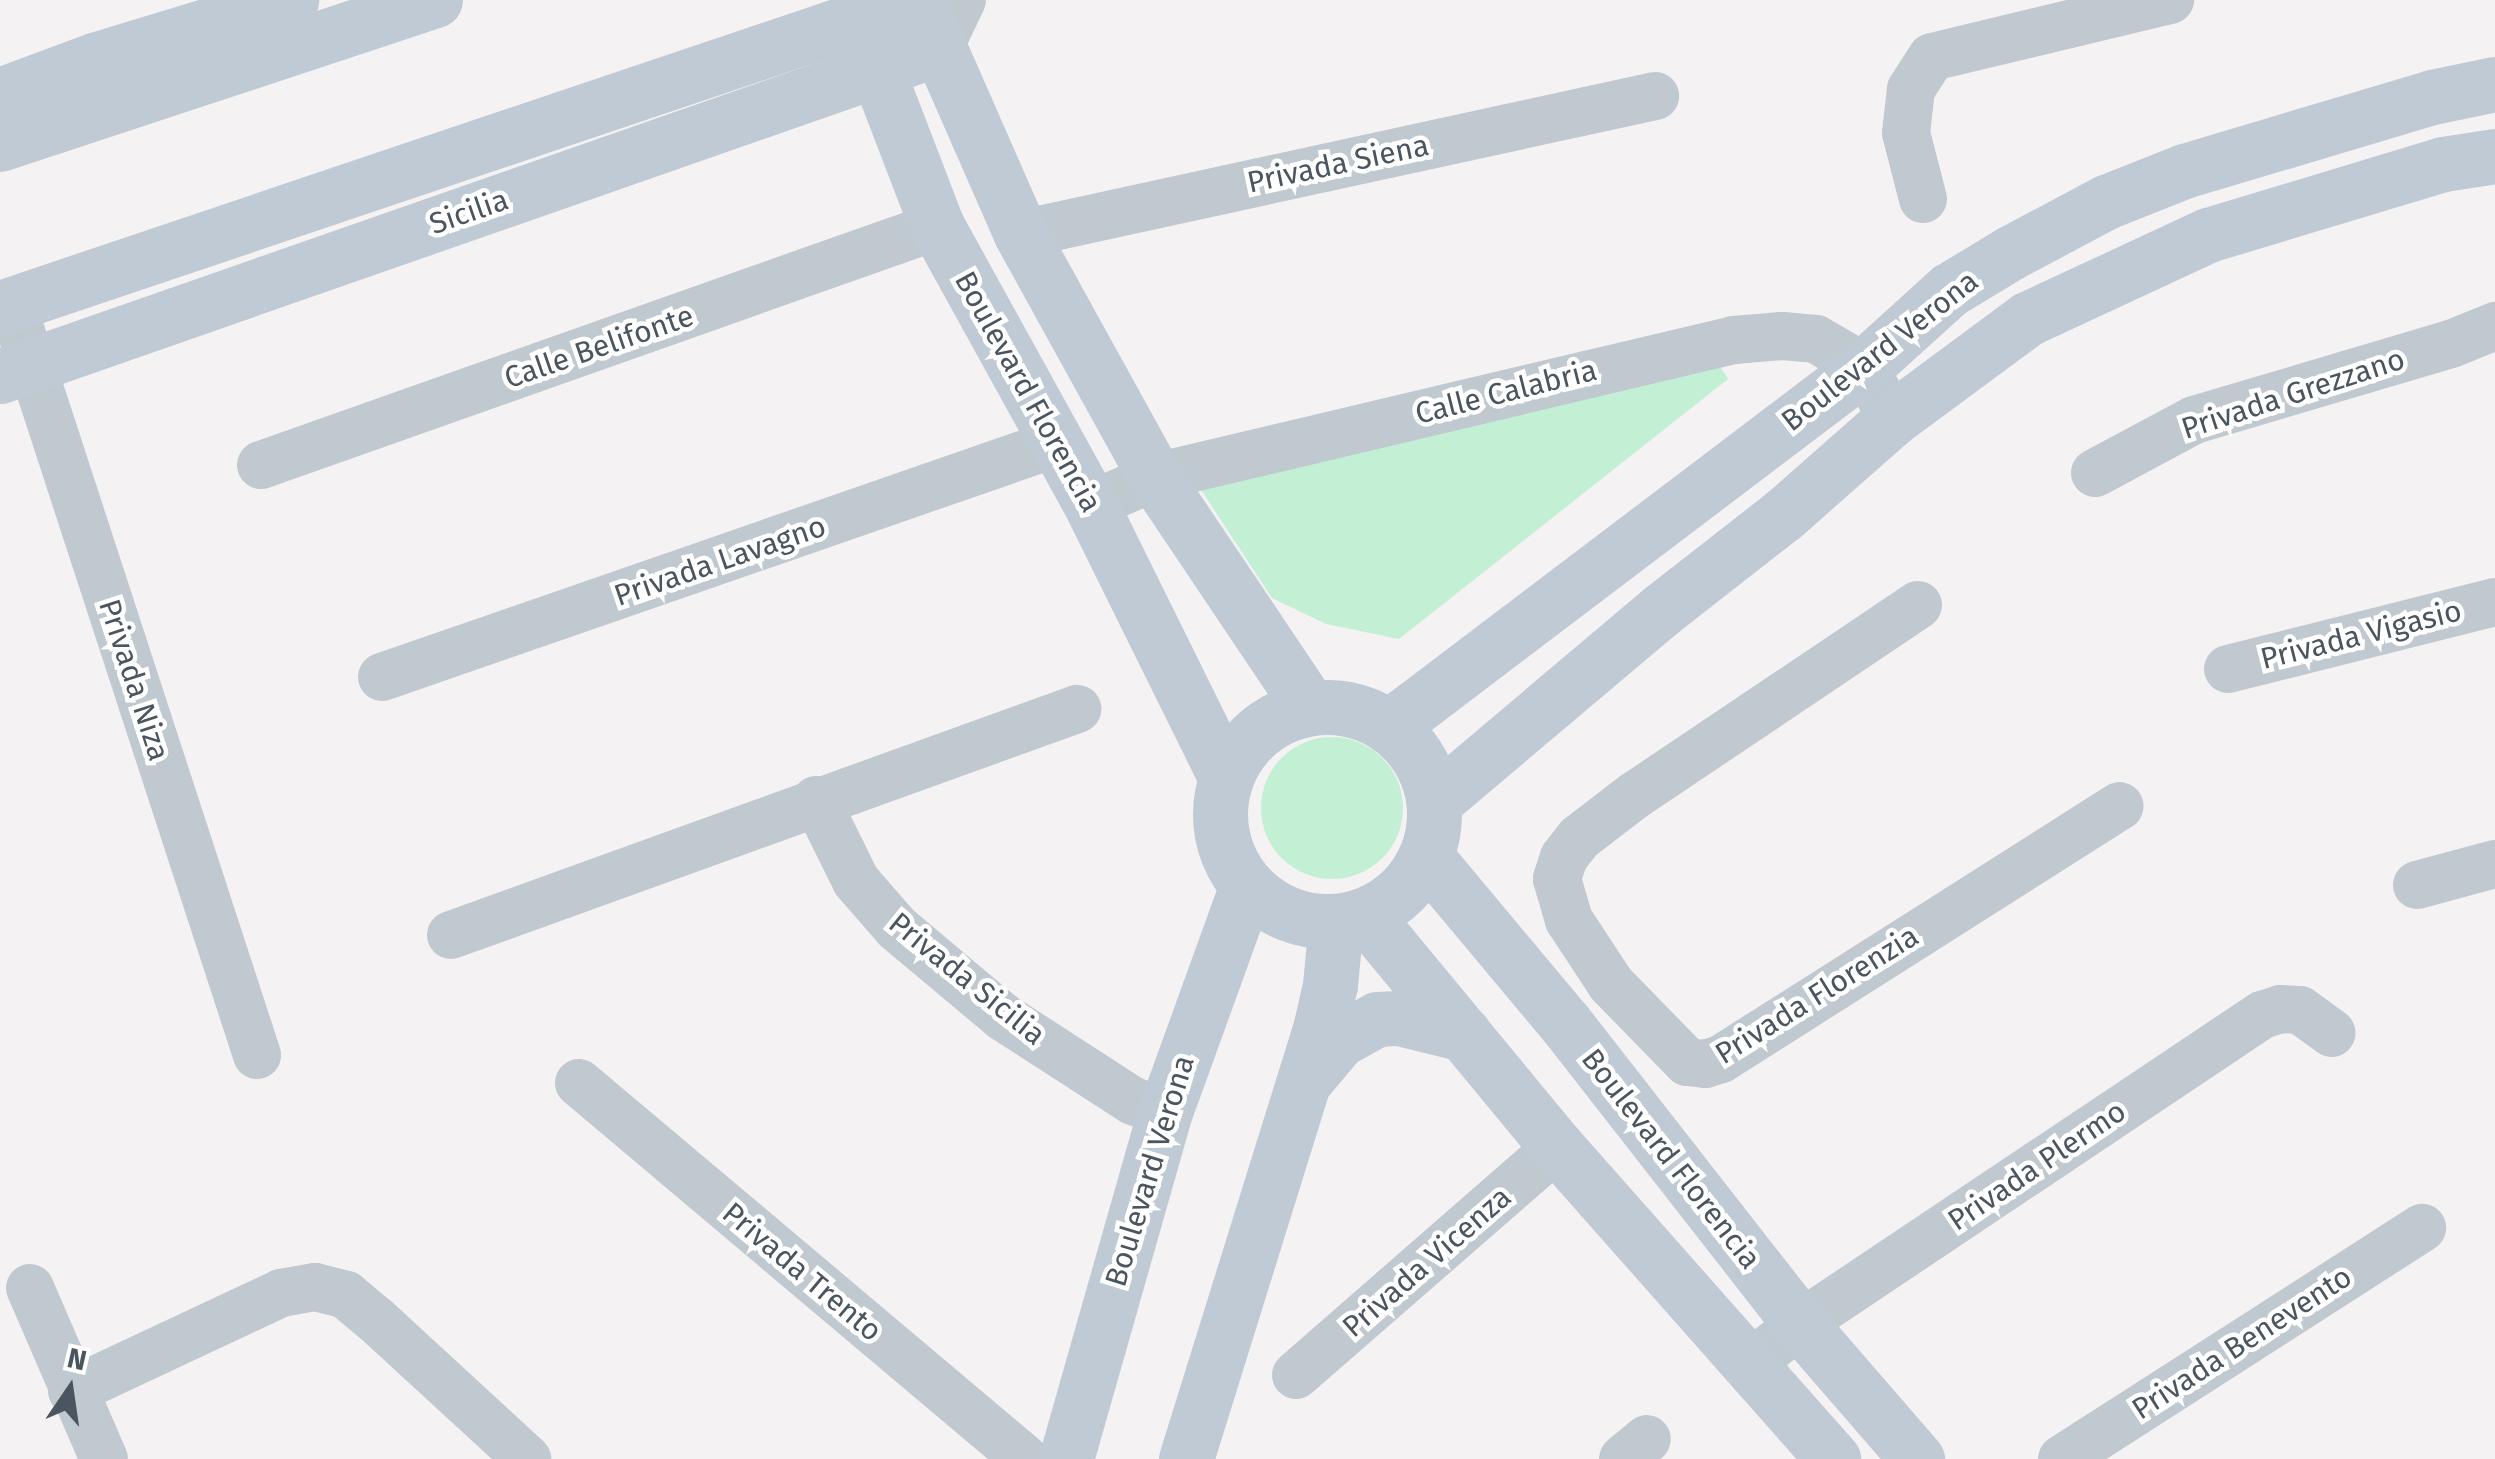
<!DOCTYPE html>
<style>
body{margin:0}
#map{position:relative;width:2495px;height:1459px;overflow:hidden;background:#f4f2f2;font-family:"Fira Sans",sans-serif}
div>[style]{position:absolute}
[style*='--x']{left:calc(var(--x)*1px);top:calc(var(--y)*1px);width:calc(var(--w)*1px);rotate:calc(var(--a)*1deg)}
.green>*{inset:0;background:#c3efd4}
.round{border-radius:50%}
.street>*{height:48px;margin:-24px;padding:0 24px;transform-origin:24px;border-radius:24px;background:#c0c9d0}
.secondary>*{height:55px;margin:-27.5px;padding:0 27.5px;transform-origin:27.5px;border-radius:27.5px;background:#c0cad4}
.secondary>.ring{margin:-27.5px;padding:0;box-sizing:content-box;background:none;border:55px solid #c0cad4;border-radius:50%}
span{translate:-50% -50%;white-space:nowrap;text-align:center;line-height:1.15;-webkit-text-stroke:9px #fff;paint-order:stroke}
.street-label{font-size:30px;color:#4a555f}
.north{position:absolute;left:20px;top:1339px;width:100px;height:100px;-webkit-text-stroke:8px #fff;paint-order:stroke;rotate:13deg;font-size:28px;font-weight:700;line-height:40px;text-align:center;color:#4a555f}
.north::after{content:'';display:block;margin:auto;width:35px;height:45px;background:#4a555f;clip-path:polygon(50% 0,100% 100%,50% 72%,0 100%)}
</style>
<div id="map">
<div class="green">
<div style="clip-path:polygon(1716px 360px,1728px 379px,1399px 639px,1326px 624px,1272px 598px,1194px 479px)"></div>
<div class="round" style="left:1261px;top:737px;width:142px;height:142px"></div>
</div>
<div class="street">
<div style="--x:939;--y:48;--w:53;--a:-64.4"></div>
<div style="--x:1923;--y:199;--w:68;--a:-104.4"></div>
<div style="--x:1906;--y:133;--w:44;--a:-83.5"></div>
<div style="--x:1911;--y:89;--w:38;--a:-57"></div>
<div style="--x:1932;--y:57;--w:245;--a:-13.5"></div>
<div style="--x:1021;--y:234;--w:649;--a:-12.28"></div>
<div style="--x:12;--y:304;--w:790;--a:71.93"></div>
<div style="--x:261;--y:465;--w:717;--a:-19.47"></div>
<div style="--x:2095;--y:473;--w:112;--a:-28.2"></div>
<div style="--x:2194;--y:420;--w:268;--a:-16.5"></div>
<div style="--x:2451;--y:344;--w:48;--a:-22.2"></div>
<div style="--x:1091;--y:505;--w:70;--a:-23.6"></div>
<div style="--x:1155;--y:477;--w:595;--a:-13.31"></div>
<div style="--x:1734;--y:340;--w:48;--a:-4.8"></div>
<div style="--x:1782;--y:336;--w:34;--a:5"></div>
<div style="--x:1816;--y:339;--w:56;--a:30.3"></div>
<div style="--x:1864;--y:367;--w:59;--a:61.7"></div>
<div style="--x:1918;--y:605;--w:341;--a:146.1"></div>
<div style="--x:1635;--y:795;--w:71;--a:142.5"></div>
<div style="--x:1579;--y:838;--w:24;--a:128"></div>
<div style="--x:1564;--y:857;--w:23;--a:108"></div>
<div style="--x:1557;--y:879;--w:43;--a:73.7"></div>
<div style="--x:1569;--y:920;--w:77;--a:56.7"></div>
<div style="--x:1611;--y:984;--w:109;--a:45.7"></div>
<div style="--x:1687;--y:1062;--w:18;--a:6"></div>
<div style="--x:1705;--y:1064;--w:17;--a:-17"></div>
<div style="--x:1721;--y:1059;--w:472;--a:-32.4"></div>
<div style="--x:2228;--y:669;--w:275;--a:-14.1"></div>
<div style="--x:382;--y:677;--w:714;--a:-19.12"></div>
<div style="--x:816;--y:800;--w:90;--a:63.7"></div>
<div style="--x:856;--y:881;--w:62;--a:48.9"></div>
<div style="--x:897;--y:928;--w:138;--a:40"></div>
<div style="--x:1003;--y:1017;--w:155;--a:32.9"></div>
<div style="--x:1133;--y:1101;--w:34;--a:19"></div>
<div style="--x:2417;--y:885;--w:81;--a:-15.1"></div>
<div style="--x:451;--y:935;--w:666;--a:-19.85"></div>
<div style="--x:579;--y:1083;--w:583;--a:40.13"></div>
<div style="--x:30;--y:1288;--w:186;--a:66.6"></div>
<div style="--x:1749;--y:1365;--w:65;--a:-38.8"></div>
<div style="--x:1800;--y:1324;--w:556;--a:-33.78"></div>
<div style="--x:2262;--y:1015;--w:19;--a:-18"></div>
<div style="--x:2280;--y:1009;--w:20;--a:3"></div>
<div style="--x:2300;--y:1010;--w:39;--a:36"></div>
<div style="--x:1296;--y:1375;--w:347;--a:-41.1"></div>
<div style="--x:72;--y:1391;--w:231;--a:-25.1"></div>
<div style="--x:281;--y:1293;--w:35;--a:-10"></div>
<div style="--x:315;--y:1287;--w:32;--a:14"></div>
<div style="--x:346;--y:1295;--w:38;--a:40"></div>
<div style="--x:375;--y:1319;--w:207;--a:42.6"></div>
<div style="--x:1623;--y:1459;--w:31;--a:-40"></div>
<div style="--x:2062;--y:1459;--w:428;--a:-32.7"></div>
</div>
<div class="secondary">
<div style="--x:924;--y:13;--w:241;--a:66.3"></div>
<div style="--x:1021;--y:234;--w:277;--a:61.1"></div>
<div style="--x:1155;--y:477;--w:278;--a:56.1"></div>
<div style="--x:864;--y:36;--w:204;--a:69"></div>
<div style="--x:937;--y:226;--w:319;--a:61.1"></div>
<div style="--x:1091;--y:505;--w:302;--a:63.7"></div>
<div style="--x:0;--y:95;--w:103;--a:-20.4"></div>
<div style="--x:97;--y:59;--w:203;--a:-16.9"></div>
<div style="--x:0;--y:144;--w:458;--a:-18.3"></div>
<div style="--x:0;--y:308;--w:964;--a:-18.62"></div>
<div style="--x:0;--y:376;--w:995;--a:-19.25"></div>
<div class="ring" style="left:1220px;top:707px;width:159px;height:159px"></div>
<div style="--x:1389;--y:727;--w:596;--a:-37.16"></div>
<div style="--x:1864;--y:367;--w:115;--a:-42.2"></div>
<div style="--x:1949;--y:290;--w:71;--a:-31.2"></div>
<div style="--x:2010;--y:253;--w:109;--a:-28"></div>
<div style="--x:2106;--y:202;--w:84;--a:-21.7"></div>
<div style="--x:2184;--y:171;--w:259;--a:-16.6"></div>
<div style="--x:2432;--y:97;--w:64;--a:-11.7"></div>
<div style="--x:1434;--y:802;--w:296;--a:-40.2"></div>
<div style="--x:1660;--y:611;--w:156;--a:-38"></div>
<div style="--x:1783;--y:515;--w:145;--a:-41.4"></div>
<div style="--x:1892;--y:419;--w:168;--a:-36.5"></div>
<div style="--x:2027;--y:319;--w:200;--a:-24.9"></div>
<div style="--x:2208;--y:235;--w:245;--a:-16.8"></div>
<div style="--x:2443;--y:164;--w:53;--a:-8.7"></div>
<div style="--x:1426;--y:857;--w:217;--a:50.1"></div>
<div style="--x:1565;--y:1023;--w:382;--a:52"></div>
<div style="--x:1800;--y:1324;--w:179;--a:49.1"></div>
<div style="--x:1365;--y:915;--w:301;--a:50.4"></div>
<div style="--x:1557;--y:1147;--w:417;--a:48.5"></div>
<div style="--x:1308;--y:1077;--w:48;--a:-50"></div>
<div style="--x:1339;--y:1040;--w:43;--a:-28.9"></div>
<div style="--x:1377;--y:1019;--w:22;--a:-3"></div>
<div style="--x:1399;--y:1018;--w:67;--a:13.8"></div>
<div style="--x:1066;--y:1459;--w:361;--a:-74.1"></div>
<div style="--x:1165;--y:1112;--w:240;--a:-70.1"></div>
<div style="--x:1186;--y:1459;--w:455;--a:-72.7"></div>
<div style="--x:1321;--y:1025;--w:41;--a:-77.3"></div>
<div style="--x:1330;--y:985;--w:64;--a:-84.6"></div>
</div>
<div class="street-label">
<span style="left:1338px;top:164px;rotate:-12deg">Privada Siena</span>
<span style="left:469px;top:212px;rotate:-19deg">Sicilia</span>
<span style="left:599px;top:347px;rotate:-19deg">Calle Belifonte</span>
<span style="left:1880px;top:351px;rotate:-38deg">Boulevard Verona</span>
<span style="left:1028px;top:392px;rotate:61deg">Boulevard Florencia</span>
<span style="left:1506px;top:392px;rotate:-14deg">Calle Calabria</span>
<span style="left:2293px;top:394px;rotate:-18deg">Privada Grezzano</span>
<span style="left:720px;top:561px;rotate:-19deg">Privada Lavagno</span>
<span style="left:2361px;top:635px;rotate:-14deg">Privada Vigasio</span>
<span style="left:134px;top:680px;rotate:72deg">Privada Niza</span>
<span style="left:967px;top:979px;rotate:39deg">Privada Sicilia</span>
<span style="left:1817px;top:995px;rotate:-32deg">Privada Florenzia</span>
<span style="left:1671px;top:1159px;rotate:52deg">Boulevard Florencia</span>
<span style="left:2037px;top:1166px;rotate:-34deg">Privada Plermo</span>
<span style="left:1150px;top:1171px;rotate:-73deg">Boulevard Verona</span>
<span style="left:1427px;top:1262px;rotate:-41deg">Privada Vicenza</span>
<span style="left:802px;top:1272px;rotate:40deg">Privada Trento</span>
<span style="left:2242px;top:1343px;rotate:-33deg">Privada Benevento</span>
</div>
<div class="north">N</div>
</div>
